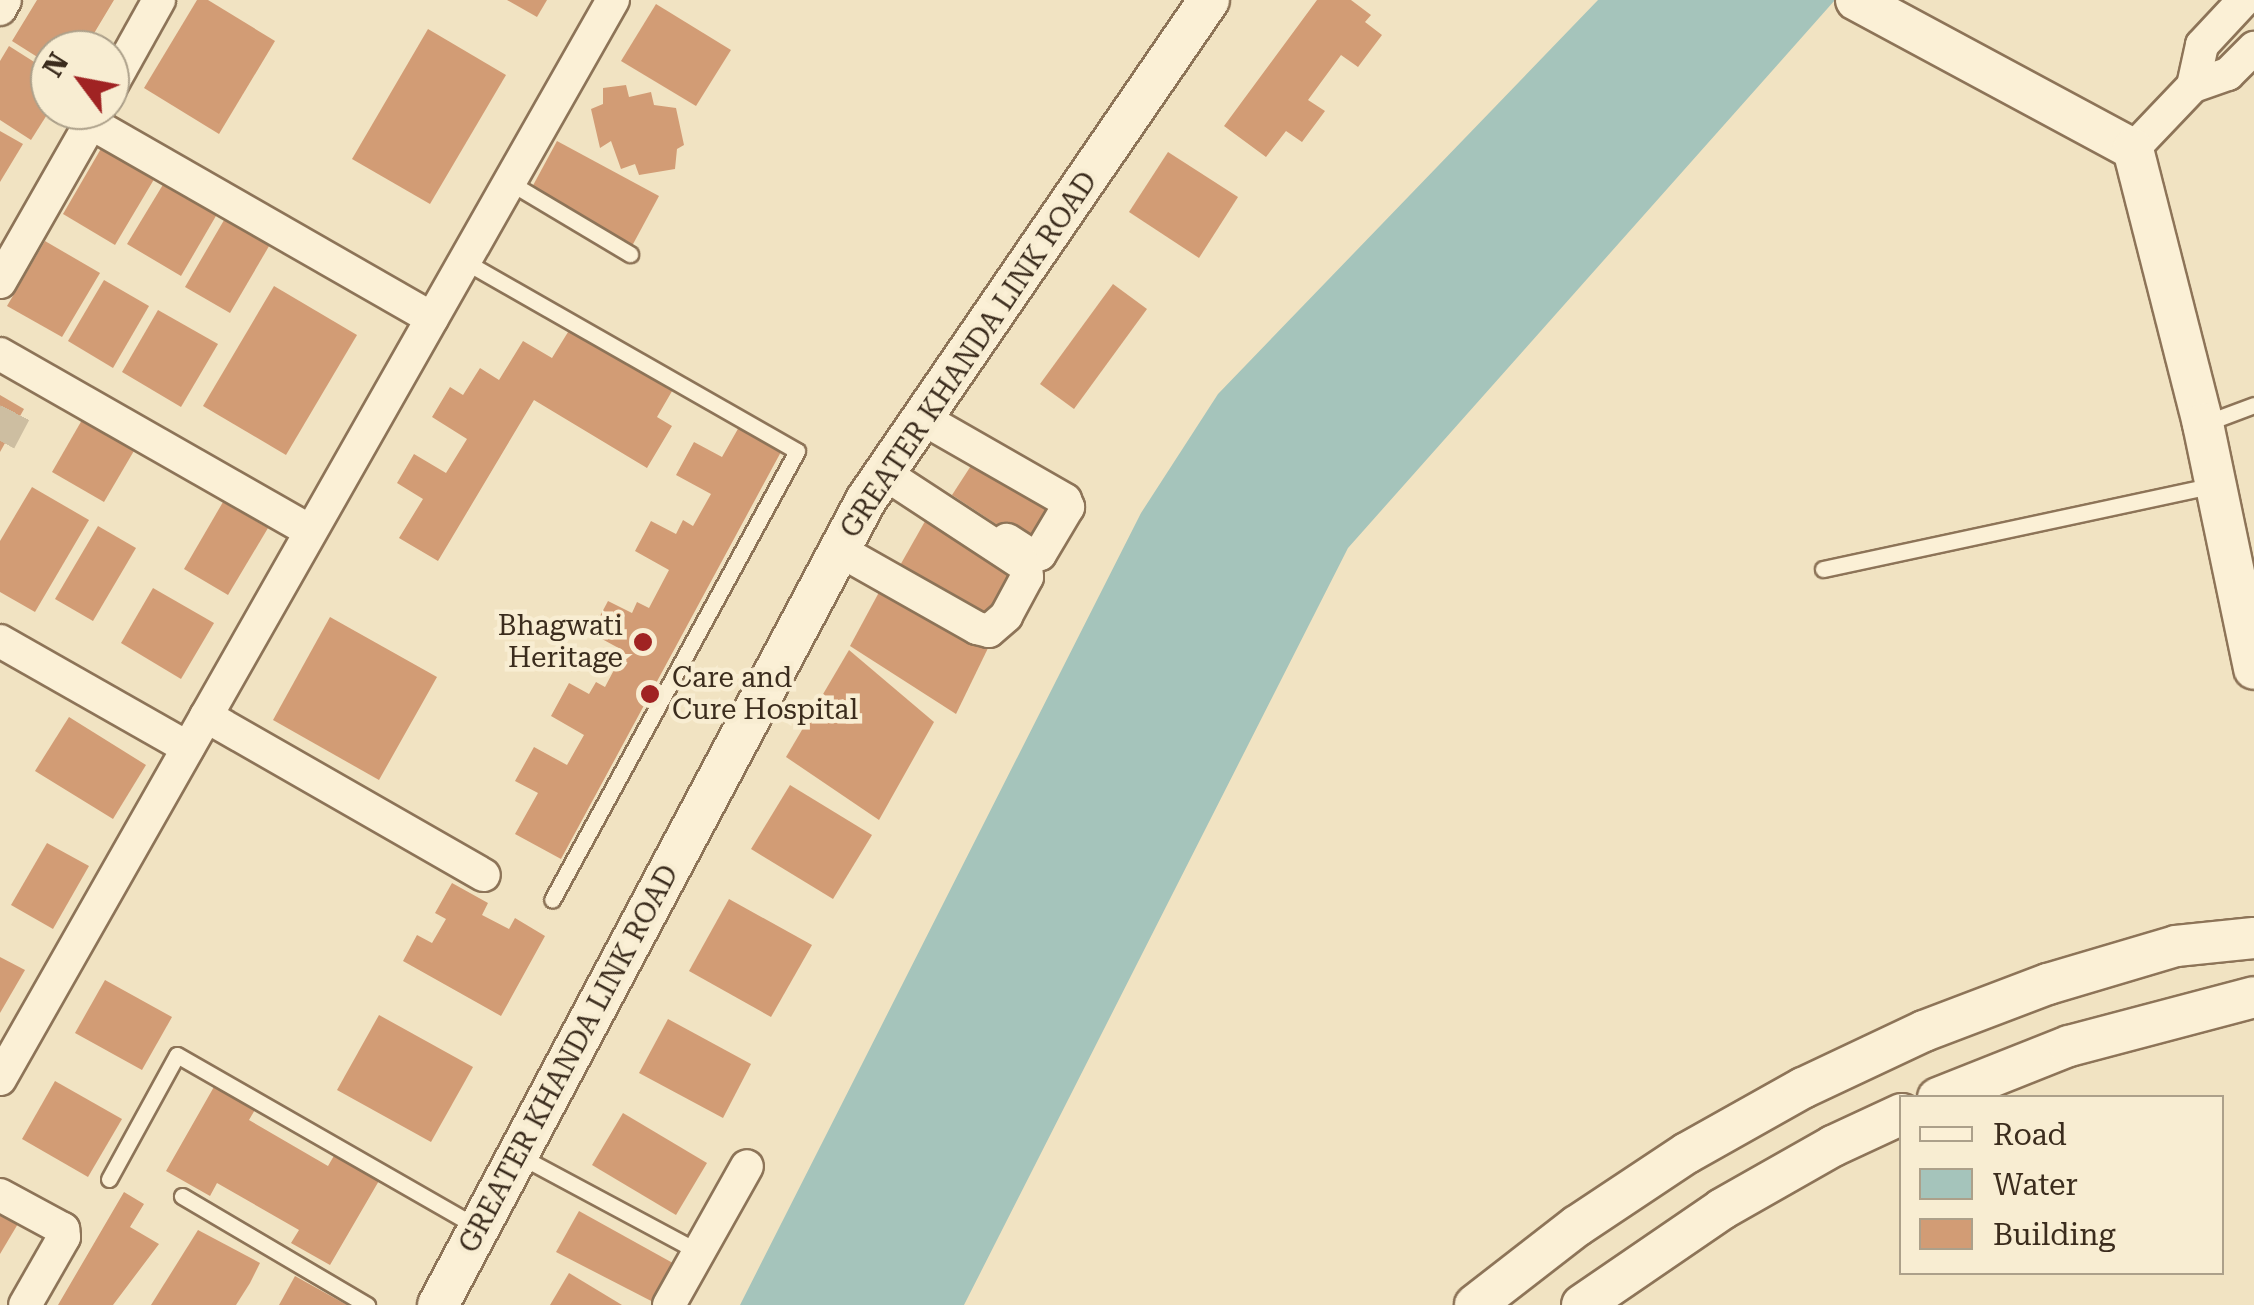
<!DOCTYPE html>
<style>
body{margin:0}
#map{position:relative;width:2254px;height:1305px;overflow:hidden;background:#f1e3c2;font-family:"Roboto Serif",serif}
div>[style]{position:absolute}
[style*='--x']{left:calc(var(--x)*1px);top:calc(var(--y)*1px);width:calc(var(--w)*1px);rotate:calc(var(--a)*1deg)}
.water>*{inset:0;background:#a5c4bb}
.building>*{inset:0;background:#d29c75}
.minor-tunnel>*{height:32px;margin-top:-16px;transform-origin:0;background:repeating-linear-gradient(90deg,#cdbea1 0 32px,transparent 0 48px)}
.roads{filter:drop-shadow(2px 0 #8d7458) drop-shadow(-2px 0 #8d7458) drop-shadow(0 2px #8d7458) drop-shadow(0 -2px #8d7458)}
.service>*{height:15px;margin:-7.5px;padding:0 7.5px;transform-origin:7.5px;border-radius:7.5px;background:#fbf0d6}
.minor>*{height:32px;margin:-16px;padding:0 16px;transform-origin:16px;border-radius:16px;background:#fbf0d6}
.tertiary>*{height:40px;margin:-20px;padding:0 20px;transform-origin:20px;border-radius:20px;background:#fbf0d6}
.dots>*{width:28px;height:28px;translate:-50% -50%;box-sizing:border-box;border:5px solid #f8edd2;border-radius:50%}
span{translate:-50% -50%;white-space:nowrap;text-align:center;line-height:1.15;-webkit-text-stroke:9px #f8edd2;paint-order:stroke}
.street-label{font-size:28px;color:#3b2c1d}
.poi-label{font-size:28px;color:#3b2c1d}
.right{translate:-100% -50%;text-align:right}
.left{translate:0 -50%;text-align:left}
.legend{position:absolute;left:1899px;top:1095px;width:325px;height:180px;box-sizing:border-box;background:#f8edd2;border:2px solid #aca08a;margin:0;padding:12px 18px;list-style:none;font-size:30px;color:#3b2c1d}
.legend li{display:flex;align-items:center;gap:20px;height:50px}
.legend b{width:50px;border:2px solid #aca08a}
.north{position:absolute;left:30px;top:30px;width:100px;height:100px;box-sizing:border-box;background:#f8edd2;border:2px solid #aca08a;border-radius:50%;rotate:302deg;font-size:28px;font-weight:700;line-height:40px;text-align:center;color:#3b2c1d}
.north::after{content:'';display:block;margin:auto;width:35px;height:45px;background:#a02323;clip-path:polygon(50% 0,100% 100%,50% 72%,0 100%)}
</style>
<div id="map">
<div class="water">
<div style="clip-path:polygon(1598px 0,1835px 0,1348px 548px,964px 1305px,740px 1305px,1141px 513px,1218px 394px)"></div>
</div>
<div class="building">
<div style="clip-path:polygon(37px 0,114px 0,84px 50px,50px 50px,50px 65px,12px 41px)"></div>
<div style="clip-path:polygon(197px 0,208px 0,275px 41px,219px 134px,144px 88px)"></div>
<div style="clip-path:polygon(507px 0,547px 0,537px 17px)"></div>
<div style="clip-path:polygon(1317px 0,1351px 0,1371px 15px,1365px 22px,1382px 35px,1358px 67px,1341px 55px,1308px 100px,1325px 111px,1302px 142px,1286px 131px,1266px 157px,1224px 126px)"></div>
<div style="clip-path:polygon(656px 4px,731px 50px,696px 106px,621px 61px)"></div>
<div style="clip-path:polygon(428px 29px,506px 75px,430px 204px,352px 159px)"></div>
<div style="clip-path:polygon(9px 46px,50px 72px,50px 110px,31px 140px,0 120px,0 61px)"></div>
<div style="clip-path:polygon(626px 85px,629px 97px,651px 92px,654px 105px,676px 108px,684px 145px,677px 149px,675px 169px,639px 175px,635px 164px,621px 169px,611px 141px,600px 148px,591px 109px,603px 104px,603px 88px)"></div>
<div style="clip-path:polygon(0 131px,23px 144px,0 182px)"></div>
<div style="clip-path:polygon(106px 140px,159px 171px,115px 245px,63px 214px)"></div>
<div style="clip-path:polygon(557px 141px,659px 196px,632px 246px,530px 191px)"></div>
<div style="clip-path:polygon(1168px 152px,1238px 197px,1199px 258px,1129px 212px)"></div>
<div style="clip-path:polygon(167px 178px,220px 209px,181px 276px,127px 244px)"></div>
<div style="clip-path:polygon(227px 215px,272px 241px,230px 313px,185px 287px)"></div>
<div style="clip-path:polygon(45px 241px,100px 273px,62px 337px,7px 306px)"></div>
<div style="clip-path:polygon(104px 280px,149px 306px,113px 368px,68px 341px)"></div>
<div style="clip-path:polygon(1113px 284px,1147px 309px,1074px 409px,1040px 384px)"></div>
<div style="clip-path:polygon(274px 286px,357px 335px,286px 455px,203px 406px)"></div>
<div style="clip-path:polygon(158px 310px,218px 344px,181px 407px,122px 372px)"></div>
<div style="clip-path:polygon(573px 324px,675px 386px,657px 417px,672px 426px,647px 468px,534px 400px,438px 561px,399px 538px,423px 499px,397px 483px,414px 454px,446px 473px,467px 439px,432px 417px,450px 387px,463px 395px,480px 368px,499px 380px,523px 341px,552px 358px)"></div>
<div style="clip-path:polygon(0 395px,24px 409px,0 452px)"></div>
<div style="clip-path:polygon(86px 413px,138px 444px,104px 502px,52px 472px)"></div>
<div style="clip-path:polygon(739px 427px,782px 450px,561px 859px,515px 834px,538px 793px,515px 781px,534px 747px,567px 765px,584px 735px,551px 716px,569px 683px,589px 694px,596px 682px,605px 687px,624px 651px,591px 633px,608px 601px,632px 613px,637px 602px,649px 608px,669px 570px,635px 551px,651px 521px,676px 534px,683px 520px,693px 526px,711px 494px,676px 475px,694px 442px,722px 457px)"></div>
<div style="clip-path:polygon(976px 458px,1061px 504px,1034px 549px,952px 495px)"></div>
<div style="clip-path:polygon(32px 487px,89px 520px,35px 612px,0 592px,0 541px)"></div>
<div style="clip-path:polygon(223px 502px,268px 528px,228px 595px,184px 569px)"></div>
<div style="clip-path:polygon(928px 516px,1022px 571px,985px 625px,894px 576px)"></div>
<div style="clip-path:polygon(98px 526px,136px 548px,93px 621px,55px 599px)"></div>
<div style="clip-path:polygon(884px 583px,990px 644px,956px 714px,850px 646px)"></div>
<div style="clip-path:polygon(153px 588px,214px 623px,181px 679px,121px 643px)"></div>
<div style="clip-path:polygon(330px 617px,437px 677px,379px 780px,273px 720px)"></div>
<div style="clip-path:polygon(849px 650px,934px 722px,879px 820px,786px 757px)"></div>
<div style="clip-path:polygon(69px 717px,146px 765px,113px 819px,35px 771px)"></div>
<div style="clip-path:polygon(790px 785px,872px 835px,833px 899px,751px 849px)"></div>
<div style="clip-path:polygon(47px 843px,89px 866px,53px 929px,11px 905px)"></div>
<div style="clip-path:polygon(452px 883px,488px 903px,482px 915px,509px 929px,515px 918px,545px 936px,501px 1016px,403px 961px,417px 935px,432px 943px,446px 919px,435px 913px)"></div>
<div style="clip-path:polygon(729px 899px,812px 945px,771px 1017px,689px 971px)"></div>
<div style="clip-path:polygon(0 957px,25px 970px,0 1013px)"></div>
<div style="clip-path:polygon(105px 980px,172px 1017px,142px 1070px,75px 1033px)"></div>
<div style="clip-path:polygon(379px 1015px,473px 1067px,431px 1142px,337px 1090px)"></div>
<div style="clip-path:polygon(668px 1019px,751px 1064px,723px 1118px,639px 1073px)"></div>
<div style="clip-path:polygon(55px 1081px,122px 1119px,88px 1177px,22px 1139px)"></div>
<div style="clip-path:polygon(215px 1085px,256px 1108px,249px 1120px,328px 1166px,335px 1154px,380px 1179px,330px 1265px,291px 1243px,299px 1230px,217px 1183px,210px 1196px,166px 1171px)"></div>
<div style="clip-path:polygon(623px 1113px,707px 1163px,676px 1215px,592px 1165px)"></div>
<div style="clip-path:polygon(124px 1192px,144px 1204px,130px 1227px,159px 1244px,113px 1305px,58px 1305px)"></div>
<div style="clip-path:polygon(0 1198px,25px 1212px,0 1254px)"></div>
<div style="clip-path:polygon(579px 1211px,680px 1267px,659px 1305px,556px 1252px)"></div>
<div style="clip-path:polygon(198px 1230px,260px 1263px,250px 1283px,236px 1305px,151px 1305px)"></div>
<div style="clip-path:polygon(569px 1273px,622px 1305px,550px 1305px)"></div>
<div style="clip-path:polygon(295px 1276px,347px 1305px,279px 1305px)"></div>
</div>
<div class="minor-tunnel">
<div style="--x:0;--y:441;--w:43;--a:-62.2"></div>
</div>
<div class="roads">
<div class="service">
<div style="--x:509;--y:182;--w:141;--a:30.8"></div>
<div style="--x:464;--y:261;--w:383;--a:29.7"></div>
<div style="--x:797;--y:451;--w:511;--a:118.62"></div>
<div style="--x:2206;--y:423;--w:51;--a:-20.6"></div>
<div style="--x:1823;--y:569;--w:402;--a:-12.1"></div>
<div style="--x:518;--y:1155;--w:205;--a:28.2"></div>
<div style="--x:109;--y:1179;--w:141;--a:-61.3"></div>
<div style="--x:177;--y:1055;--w:348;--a:29.8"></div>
<div style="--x:182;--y:1196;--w:215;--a:30.5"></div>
</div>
<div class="minor">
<div style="--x:0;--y:9;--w:10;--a:-61"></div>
<div style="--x:2193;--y:86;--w:42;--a:-77.6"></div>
<div style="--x:2202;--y:45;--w:62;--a:-47"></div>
<div style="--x:110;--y:88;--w:101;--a:-60.9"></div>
<div style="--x:91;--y:123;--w:393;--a:29.8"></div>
<div style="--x:2133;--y:149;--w:87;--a:-46.4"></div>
<div style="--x:2193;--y:86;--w:37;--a:-19"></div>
<div style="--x:2228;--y:74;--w:37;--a:-45"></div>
<div style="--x:0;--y:282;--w:198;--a:-60.3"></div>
<div style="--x:0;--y:354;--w:355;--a:29.7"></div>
<div style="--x:922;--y:418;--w:165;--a:29.8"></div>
<div style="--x:1065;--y:500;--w:8;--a:67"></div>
<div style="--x:1068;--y:507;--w:55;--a:120.8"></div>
<div style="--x:1040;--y:554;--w:8;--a:166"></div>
<div style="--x:1032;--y:556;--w:30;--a:-147"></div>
<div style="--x:839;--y:550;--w:159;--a:29.5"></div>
<div style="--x:977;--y:628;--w:12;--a:14"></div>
<div style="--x:989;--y:631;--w:23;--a:-41"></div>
<div style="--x:1006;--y:616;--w:44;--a:-61.7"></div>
<div style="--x:1027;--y:577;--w:11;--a:-95"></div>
<div style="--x:1026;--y:566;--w:170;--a:-146.8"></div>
<div style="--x:0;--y:641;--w:216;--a:29.6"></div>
<div style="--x:206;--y:716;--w:320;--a:29.8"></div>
<div style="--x:0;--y:1079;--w:1241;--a:-60.4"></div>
<div style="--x:0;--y:1195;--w:72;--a:28.4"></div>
<div style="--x:63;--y:1229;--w:8;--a:83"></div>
<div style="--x:64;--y:1237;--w:78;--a:119.8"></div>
<div style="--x:669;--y:1305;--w:159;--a:-60.7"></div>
</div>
<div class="tertiary">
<div style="--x:1856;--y:0;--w:315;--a:28.3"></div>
<div style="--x:2133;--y:149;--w:284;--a:75.7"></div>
<div style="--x:2203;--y:424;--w:250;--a:78.2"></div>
<div style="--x:1938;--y:1098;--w:141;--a:-21.7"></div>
<div style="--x:2069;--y:1046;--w:191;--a:-14.8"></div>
<div style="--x:438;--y:1305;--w:912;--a:-62"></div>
<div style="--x:866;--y:500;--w:606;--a:-55.55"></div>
<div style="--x:1475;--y:1305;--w:129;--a:-37.8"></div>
<div style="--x:1577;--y:1226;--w:132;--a:-33.6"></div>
<div style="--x:1687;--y:1153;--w:133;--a:-29.3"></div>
<div style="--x:1803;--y:1088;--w:134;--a:-25.2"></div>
<div style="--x:1924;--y:1031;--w:133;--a:-20.8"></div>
<div style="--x:2048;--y:984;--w:134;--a:-16.5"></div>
<div style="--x:2176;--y:946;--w:78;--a:-5.9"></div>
<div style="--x:1582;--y:1305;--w:170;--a:-34.4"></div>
<div style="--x:1722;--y:1209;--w:128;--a:-29.6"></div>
<div style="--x:1833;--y:1146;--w:76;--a:-24.9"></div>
</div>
</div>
<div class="dots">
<div style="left:643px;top:642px;background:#a02323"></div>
<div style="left:650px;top:694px;background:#a02323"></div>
</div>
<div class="street-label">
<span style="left:969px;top:355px;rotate:-56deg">GREATER KHANDA LINK ROAD</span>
<span style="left:569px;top:1059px;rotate:-62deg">GREATER KHANDA LINK ROAD</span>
</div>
<div class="poi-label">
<span class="right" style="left:623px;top:642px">Bhagwati<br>Heritage</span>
<span class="left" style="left:672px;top:694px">Care and<br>Cure Hospital</span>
</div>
<ul class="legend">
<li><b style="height:12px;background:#fbf0d6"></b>Road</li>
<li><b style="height:28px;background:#a5c4bb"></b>Water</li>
<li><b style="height:28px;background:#d29c75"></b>Building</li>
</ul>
<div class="north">N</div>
</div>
